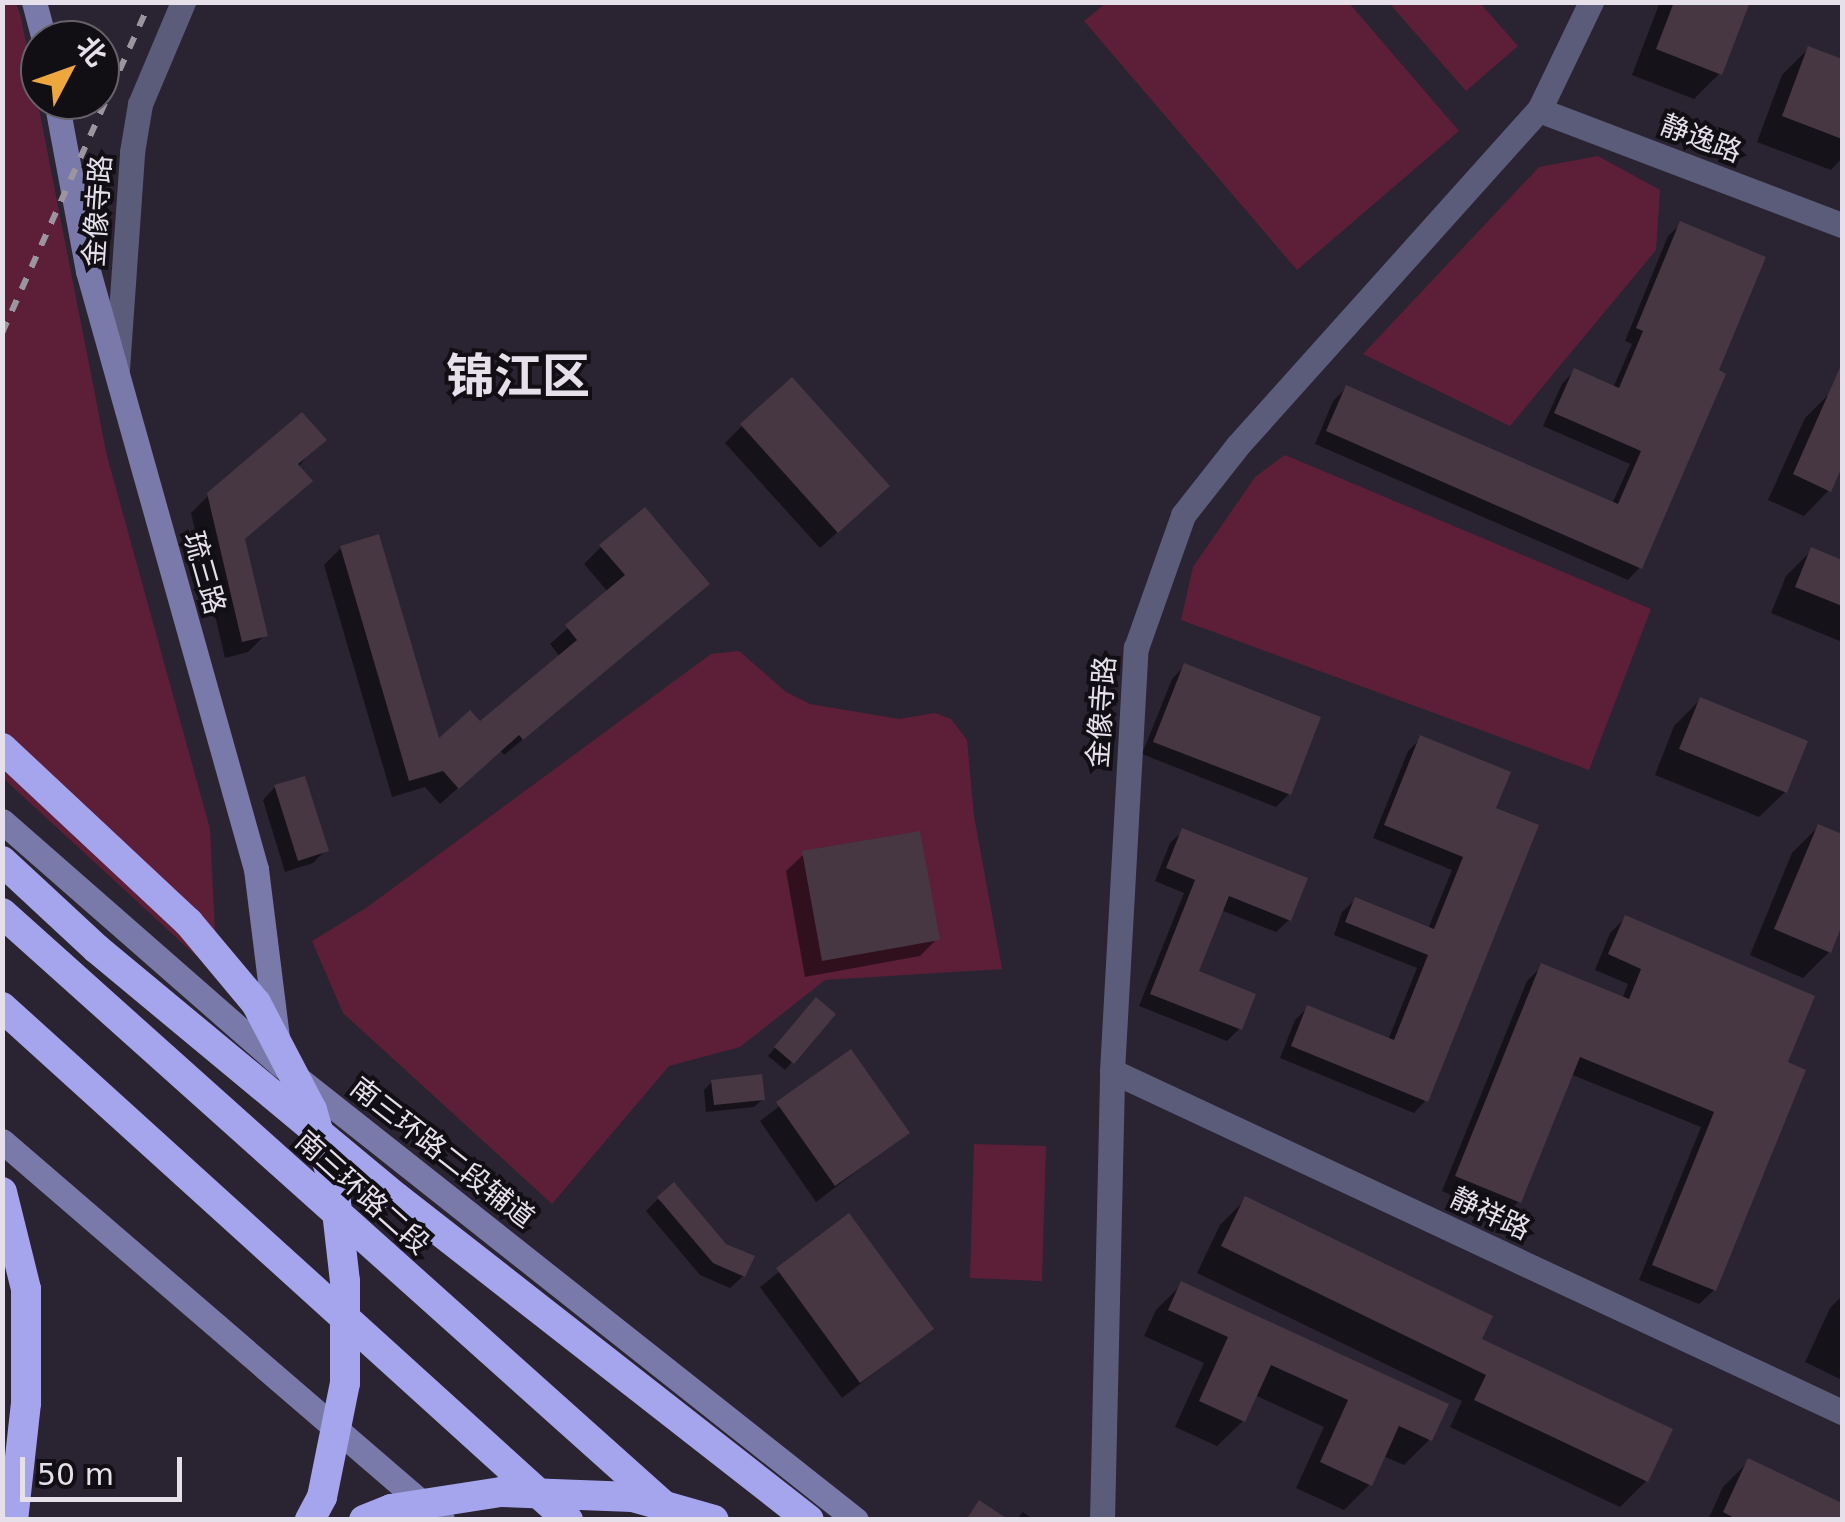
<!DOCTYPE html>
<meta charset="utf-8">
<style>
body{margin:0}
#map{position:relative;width:1845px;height:1522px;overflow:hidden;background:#2a2331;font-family:"DejaVu Sans","Noto Sans SC",sans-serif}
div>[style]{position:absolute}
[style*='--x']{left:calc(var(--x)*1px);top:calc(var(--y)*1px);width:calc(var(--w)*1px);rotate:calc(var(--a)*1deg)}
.green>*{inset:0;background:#5d1f38}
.shadow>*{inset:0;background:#0007}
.building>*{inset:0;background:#463743}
.street>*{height:25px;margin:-12.5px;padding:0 12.5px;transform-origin:12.5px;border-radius:12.5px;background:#5b5c79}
.secondary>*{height:25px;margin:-12.5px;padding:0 12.5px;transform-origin:12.5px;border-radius:12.5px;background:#797aa9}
.highway>*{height:30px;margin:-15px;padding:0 15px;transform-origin:15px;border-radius:15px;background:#a5a5ee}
.rail>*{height:6px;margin-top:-3px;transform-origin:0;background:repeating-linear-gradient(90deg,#9b95a0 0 12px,transparent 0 24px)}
span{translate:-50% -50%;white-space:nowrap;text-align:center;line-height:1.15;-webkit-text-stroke:8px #110e14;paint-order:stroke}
.street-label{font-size:28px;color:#e5e0ea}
.town-label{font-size:48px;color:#e5e0ea;font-weight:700}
.frame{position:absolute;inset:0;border:5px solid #e5e0ea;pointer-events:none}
.north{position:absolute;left:20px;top:20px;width:100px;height:100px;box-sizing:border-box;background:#110e14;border:2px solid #66626a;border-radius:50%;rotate:49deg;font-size:28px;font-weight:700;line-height:40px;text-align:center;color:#e5e0ea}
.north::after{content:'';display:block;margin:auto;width:35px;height:45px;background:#eea73d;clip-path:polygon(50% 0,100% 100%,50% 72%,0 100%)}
.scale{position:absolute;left:20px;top:1457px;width:162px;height:45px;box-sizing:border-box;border:5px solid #e5e0ea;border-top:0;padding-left:12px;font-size:30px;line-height:35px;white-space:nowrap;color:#e5e0ea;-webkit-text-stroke:8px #110e14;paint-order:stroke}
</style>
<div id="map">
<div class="green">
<div style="clip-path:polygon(2px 3px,16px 3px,21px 17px,107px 456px,210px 829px,217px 975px,3px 778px)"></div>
<div style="clip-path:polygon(1106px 3px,1349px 3px,1459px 131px,1297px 270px,1084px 21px)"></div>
<div style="clip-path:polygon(1389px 3px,1480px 3px,1518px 46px,1466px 91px)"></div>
<div style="clip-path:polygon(1598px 156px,1660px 190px,1656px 250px,1510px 426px,1363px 354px,1539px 167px)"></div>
<div style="clip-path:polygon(1285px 455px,1651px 609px,1589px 770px,1181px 620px,1193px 567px,1255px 477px)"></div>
<div style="clip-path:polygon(739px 651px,786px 692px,810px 704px,899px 719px,935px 713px,951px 719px,967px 740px,974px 816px,1002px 969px,825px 980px,740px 1047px,669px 1066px,552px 1204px,343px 1013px,312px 941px,366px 908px,711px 654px)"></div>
<div style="clip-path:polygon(974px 1144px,1046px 1146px,1042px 1281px,970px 1278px)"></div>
</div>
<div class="shadow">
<div style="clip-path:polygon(1660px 2px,1747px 2px,1720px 73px,1694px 99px,1632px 75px)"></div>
<div style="clip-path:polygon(1808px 49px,1842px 62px,1842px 158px,1831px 170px,1757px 142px,1782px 75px)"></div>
<div style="clip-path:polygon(1681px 224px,1640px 567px,1628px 580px,1315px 444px,1333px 401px,1346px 388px,1612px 504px,1630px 464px,1543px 426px,1562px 384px,1574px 371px,1613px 388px,1632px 344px,1625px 341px,1668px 236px)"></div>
<div style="clip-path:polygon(1831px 392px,1842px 397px,1842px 461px,1829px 490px,1804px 516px,1768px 500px,1805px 418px)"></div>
<div style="clip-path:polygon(742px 426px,870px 503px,820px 548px,725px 443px)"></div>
<div style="clip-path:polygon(306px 457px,243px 541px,265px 635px,248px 652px,225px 658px,191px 513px,209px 495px)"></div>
<div style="clip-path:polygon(601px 547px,689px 601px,504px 755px,500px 750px,440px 804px,425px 787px,392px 797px,324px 565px,341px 548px,438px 742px,479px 724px,560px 657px,550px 644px,608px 592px,584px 564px)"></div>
<div style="clip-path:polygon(1812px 550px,1842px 563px,1842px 642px,1771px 613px,1786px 576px)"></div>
<div style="clip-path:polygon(1184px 666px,1289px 794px,1276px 807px,1142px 754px,1172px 679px)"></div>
<div style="clip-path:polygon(1700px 700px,1785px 792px,1759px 817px,1655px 775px,1674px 726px)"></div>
<div style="clip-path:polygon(1421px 738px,1493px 809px,1426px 1100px,1414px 1113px,1280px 1058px,1295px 1020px,1307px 1008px,1388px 1040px,1417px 968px,1334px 935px,1342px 912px,1355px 900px,1428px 929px,1452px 870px,1373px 838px,1408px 751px)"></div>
<div style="clip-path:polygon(275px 787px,326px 850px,313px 863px,285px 872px,263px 800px)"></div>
<div style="clip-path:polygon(1818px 827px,1842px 837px,1842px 919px,1829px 952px,1803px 978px,1750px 955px,1792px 853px)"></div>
<div style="clip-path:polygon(1183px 831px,1289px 920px,1276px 932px,1221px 910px,1196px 973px,1239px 1029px,1227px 1041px,1139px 1006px,1184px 893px,1155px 881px,1170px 843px)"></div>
<div style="clip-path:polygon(804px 854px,937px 939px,920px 956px,805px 977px,786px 871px)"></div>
<div style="clip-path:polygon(1625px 918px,1784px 1063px,1714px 1290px,1699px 1304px,1639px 1280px,1701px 1127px,1570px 1074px,1518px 1202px,1503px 1217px,1442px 1191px,1527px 981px,1542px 966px,1622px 999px,1628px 984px,1595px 970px,1610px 933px)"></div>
<div style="clip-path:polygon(808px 1009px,792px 1062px,785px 1070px,768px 1056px)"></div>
<div style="clip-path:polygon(850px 1053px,907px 1133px,816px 1202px,760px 1121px)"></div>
<div style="clip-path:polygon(712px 1082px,763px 1099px,754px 1107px,706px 1112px,704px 1090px)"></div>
<div style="clip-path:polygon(658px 1199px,743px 1276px,730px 1288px,700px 1275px,646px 1211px)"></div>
<div style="clip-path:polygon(1246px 1199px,1478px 1340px,1646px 1481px,1620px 1507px,1450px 1427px,1462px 1401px,1197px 1273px,1220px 1225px)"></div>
<div style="clip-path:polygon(849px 1217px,931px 1329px,842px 1398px,760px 1287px)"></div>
<div style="clip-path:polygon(1182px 1284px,1429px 1440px,1404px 1465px,1383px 1456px,1370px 1484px,1344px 1510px,1296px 1488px,1324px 1427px,1255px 1395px,1243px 1421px,1217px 1446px,1175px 1427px,1204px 1363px,1144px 1336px,1156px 1310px)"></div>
<div style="clip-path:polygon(1842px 1296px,1842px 1380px,1805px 1362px,1830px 1308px)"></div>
<div style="clip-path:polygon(1748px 1462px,1842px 1506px,1842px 1520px,1708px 1520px,1723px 1487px)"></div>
<div style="clip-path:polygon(1023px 1512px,1034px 1520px,1016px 1520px)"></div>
</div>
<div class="building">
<div style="clip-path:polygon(1674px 2px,1750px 2px,1722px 75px,1656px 49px)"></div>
<div style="clip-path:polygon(1808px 46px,1842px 59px,1842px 139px,1782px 116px)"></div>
<div style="clip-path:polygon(1680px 221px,1766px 257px,1719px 370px,1726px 374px,1642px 569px,1326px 431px,1346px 385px,1618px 504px,1641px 451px,1554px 413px,1574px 368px,1619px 388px,1643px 331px,1636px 328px)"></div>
<div style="clip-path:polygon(1842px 363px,1842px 467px,1831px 492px,1793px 474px)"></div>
<div style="clip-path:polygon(792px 377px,890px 486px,838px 533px,740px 424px)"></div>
<div style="clip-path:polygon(302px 412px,327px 440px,298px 464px,313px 481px,245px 539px,268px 636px,242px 642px,207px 493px)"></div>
<div style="clip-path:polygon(645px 507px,710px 584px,523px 740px,519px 735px,459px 789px,443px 771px,409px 781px,340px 546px,379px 534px,439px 738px,470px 710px,480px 721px,577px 640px,565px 625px,625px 575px,599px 545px)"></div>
<div style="clip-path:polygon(1811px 547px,1842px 560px,1842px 606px,1795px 587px)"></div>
<div style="clip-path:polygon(1184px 663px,1321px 717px,1291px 795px,1153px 742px)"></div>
<div style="clip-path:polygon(1700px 697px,1808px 741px,1787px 793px,1679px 749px)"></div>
<div style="clip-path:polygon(1420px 735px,1511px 772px,1496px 808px,1539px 825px,1428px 1102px,1291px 1046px,1307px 1005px,1394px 1040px,1428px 955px,1345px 922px,1355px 897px,1434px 929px,1463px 857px,1384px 825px)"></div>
<div style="clip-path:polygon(305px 776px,329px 851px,298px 861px,274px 785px)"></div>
<div style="clip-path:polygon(1818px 824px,1842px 834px,1842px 925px,1831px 953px,1774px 929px)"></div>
<div style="clip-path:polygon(1182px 828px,1308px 878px,1291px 921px,1229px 896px,1199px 971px,1256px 994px,1242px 1030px,1150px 994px,1195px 880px,1166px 868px)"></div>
<div style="clip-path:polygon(920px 831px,940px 940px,822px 961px,802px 851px)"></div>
<div style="clip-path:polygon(1625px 915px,1815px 996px,1788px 1062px,1806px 1070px,1716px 1291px,1652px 1265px,1714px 1112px,1580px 1057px,1521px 1203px,1455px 1176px,1541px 963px,1629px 999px,1641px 969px,1608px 954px)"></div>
<div style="clip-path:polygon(816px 997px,836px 1014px,794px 1064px,774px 1047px)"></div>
<div style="clip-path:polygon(851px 1049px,910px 1133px,835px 1186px,776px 1102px)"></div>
<div style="clip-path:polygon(762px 1074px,765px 1100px,714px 1105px,711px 1080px)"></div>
<div style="clip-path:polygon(674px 1182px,726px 1244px,755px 1256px,745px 1277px,713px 1263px,657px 1197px)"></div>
<div style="clip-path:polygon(1245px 1196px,1493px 1316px,1482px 1339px,1673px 1429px,1648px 1482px,1474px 1400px,1486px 1375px,1221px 1246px)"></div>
<div style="clip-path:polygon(849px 1213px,934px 1329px,860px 1383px,776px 1268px)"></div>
<div style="clip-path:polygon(1181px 1281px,1449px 1404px,1432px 1441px,1399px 1426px,1372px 1486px,1320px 1462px,1348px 1400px,1271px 1365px,1245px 1422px,1199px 1401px,1228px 1337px,1168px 1310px)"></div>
<div style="clip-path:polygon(1748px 1458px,1842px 1503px,1842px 1520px,1738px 1520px,1723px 1512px)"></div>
<div style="clip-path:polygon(979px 1500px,1009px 1520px,966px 1520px)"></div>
</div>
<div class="street">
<div style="--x:1539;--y:110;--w:324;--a:20.8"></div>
<div style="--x:117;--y:369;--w:218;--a:-86"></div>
<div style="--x:132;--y:152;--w:49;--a:-80.5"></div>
<div style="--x:140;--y:104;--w:111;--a:-67.1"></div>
<div style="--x:1112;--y:1071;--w:806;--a:25.04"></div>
<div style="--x:1102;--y:1520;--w:449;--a:-88.7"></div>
<div style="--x:1112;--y:1071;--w:424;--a:-86.8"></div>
<div style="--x:1136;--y:648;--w:141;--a:-70.5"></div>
<div style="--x:1183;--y:515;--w:89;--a:-51.8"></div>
<div style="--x:1238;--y:445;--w:450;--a:-48.1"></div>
<div style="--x:1539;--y:110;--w:120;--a:-64.3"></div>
</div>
<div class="secondary">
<div style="--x:34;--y:2;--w:39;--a:75"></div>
<div style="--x:56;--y:100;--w:174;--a:79.4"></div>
<div style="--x:88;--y:271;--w:621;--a:74.31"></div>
<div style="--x:256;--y:869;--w:169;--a:82.9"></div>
<div style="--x:2;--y:821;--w:371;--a:41.2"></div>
<div style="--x:281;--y:1065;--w:733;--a:38.35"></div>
<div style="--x:2;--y:1141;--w:581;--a:40.74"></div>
</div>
<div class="highway">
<div style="--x:2;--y:748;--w:256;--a:43.1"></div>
<div style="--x:189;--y:923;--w:104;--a:50.1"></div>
<div style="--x:256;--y:1003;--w:121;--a:62.4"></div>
<div style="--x:312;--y:1110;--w:78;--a:73.7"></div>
<div style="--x:334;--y:1185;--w:97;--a:83.5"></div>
<div style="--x:345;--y:1281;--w:102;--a:90"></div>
<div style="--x:345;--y:1383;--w:116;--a:101.4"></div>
<div style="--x:322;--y:1497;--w:26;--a:118"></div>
<div style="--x:2;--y:861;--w:129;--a:42.8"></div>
<div style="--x:97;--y:949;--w:388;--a:39.7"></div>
<div style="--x:396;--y:1197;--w:524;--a:38.03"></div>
<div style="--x:2;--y:913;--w:910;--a:41.84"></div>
<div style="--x:2;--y:1007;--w:764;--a:42.19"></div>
<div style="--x:2;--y:1192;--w:100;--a:76.1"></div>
<div style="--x:26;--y:1289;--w:114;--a:90"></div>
<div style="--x:26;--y:1403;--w:118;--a:96.3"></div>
<div style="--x:364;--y:1520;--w:29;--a:-22"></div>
<div style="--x:391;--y:1509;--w:111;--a:-8.8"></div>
<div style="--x:501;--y:1492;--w:132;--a:2.2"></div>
<div style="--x:633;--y:1497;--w:84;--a:15.9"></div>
</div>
<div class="rail">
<div style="--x:2;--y:333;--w:363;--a:-65.9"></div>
</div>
<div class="street-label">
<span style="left:1701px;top:139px;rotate:21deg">静逸路</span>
<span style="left:98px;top:211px;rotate:-86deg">金像寺路</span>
<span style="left:204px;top:573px;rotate:74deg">琉三路</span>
<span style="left:1102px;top:712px;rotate:-86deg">金像寺路</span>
<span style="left:442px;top:1153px;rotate:38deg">南三环路二段辅道</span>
<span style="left:362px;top:1193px;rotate:42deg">南三环路二段</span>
<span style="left:1490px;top:1214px;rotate:25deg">静祥路</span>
</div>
<div class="town-label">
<span style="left:518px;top:377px">锦江区</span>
</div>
<div class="frame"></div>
<div class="north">北</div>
<div class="scale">50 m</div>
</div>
